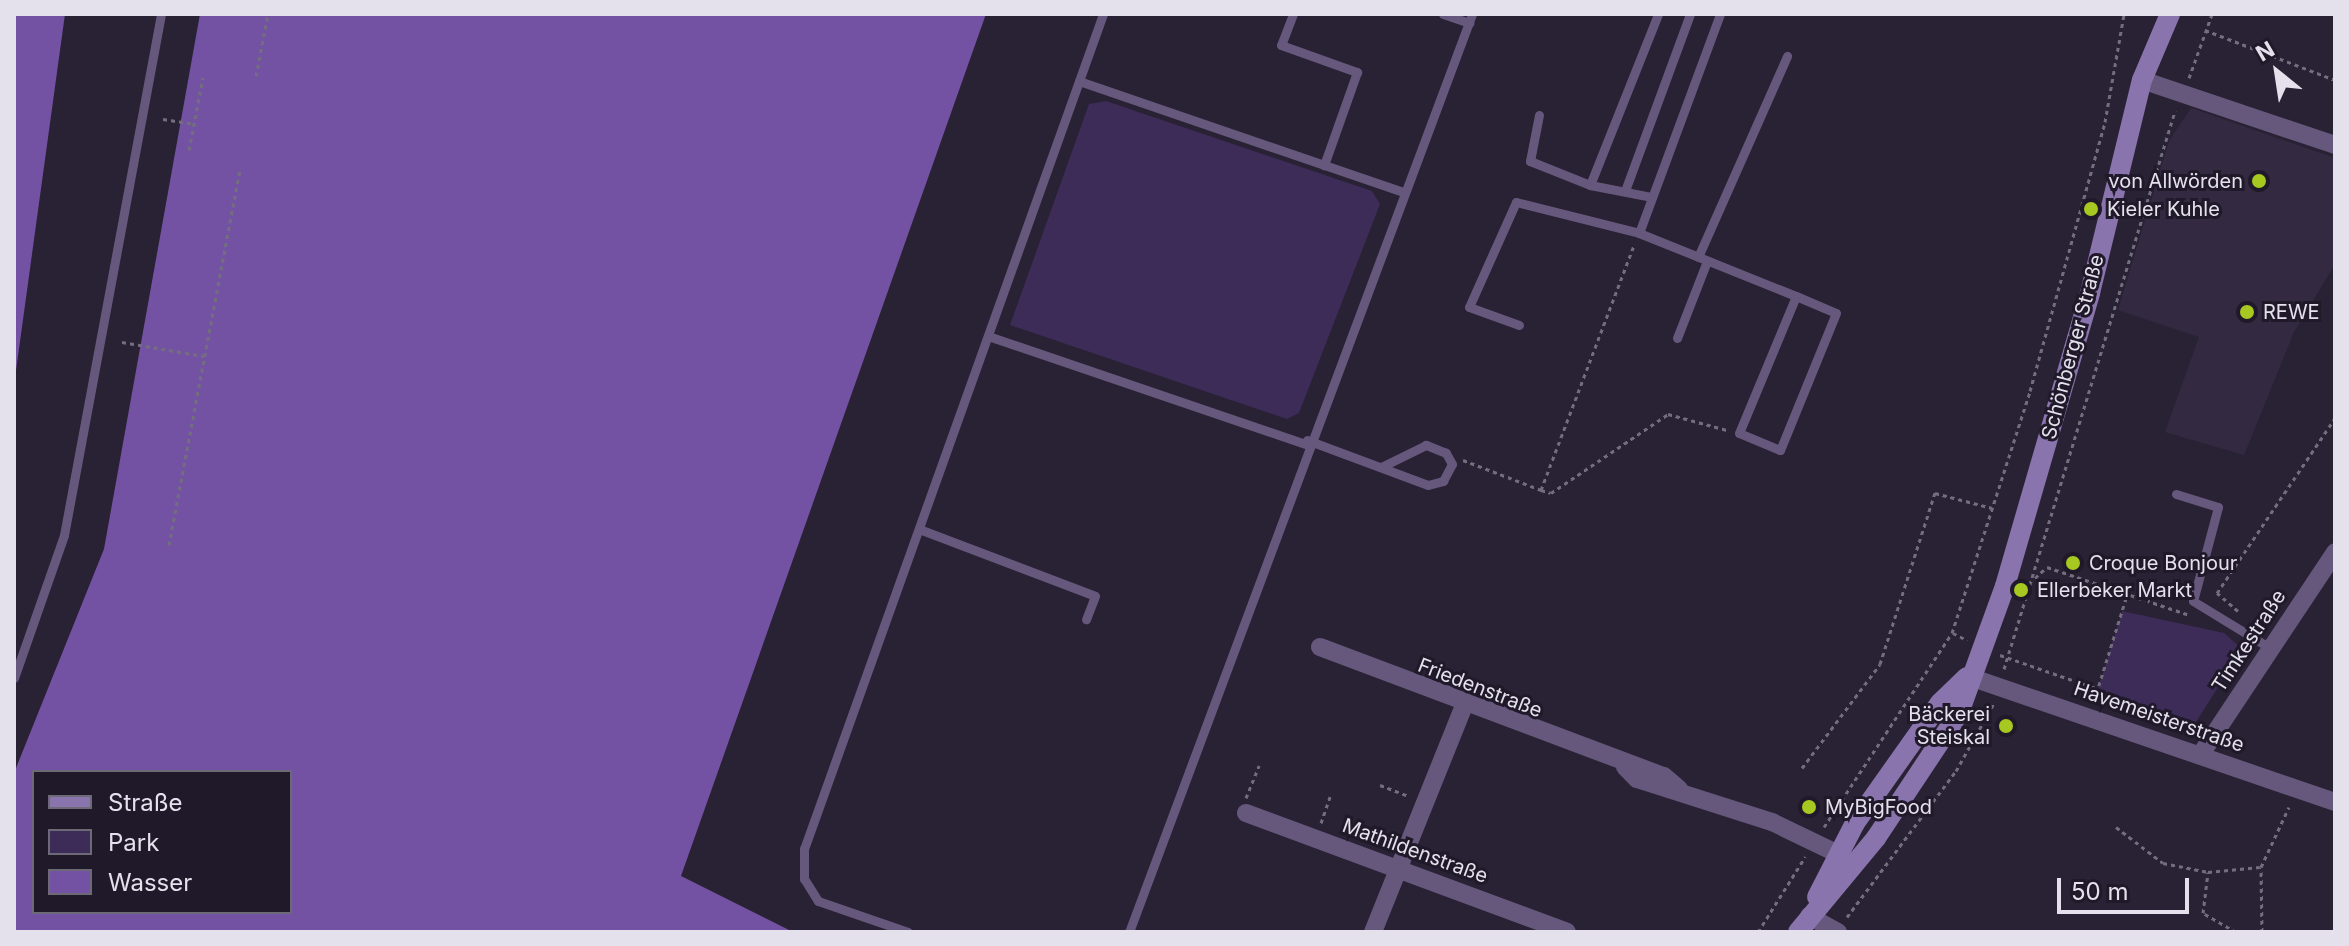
<!DOCTYPE html>
<meta charset="utf-8">
<style>
body{margin:0}
#map{position:relative;width:2349px;height:946px;overflow:hidden;background:#292234;font-family:Inter,sans-serif}
div>[style]{position:absolute}
[style*='--x']{left:calc(var(--x)*1px);top:calc(var(--y)*1px);width:calc(var(--w)*1px);rotate:calc(var(--a)*1deg)}
.built>*{inset:0;background:#332a42}
.green>*{inset:0;background:#3d2b58}
.water>*{inset:0;background:#7452a3}
.path>*{height:3px;margin-top:-1.5px;transform-origin:0;background:repeating-linear-gradient(90deg,#736e7d 0 4px,transparent 0 8px)}
.lane>*{height:9px;margin:-4.5px;padding:0 4.5px;transform-origin:4.5px;border-radius:4.5px;background:#66587c}
.street>*{height:18px;margin:-9px;padding:0 9px;transform-origin:9px;border-radius:9px;background:#66587c}
.secondary>*{height:20px;margin:-10px;padding:0 10px;transform-origin:10px;border-radius:10px;background:#8974ad}
.dots>*{width:22px;height:22px;translate:-50% -50%;box-sizing:border-box;border:4px solid #1f1929;border-radius:50%}
span{translate:-50% -50%;white-space:nowrap;text-align:center;line-height:1.15;-webkit-text-stroke:6px #1f1929;paint-order:stroke}
.poi-label{font-size:20px;color:#e4e0ec}
.right{translate:-100% -50%;text-align:right}
.left{translate:0 -50%;text-align:left}
.street-label{font-size:20px;color:#e4e0ec}
.frame{position:absolute;inset:0;border:16px solid #e4e0ec;pointer-events:none}
.legend{position:absolute;left:32px;top:770px;width:260px;height:144px;box-sizing:border-box;background:#1f1929;border:2px solid #6e6977;margin:0;padding:10px 14px;list-style:none;font-size:24px;color:#e4e0ec}
.legend li{display:flex;align-items:center;gap:16px;height:40px}
.legend b{width:40px;border:2px solid #6e6977}
.north{position:absolute;left:2237px;top:32px;width:80px;height:80px;-webkit-text-stroke:6px #1f1929;paint-order:stroke;rotate:330deg;font-size:22px;font-weight:700;line-height:32px;text-align:center;color:#e4e0ec}
.north::after{content:'';display:block;margin:auto;width:28px;height:36px;background:#e4e0ec;clip-path:polygon(50% 0,100% 100%,50% 72%,0 100%)}
.scale{position:absolute;left:2057px;top:878px;width:132px;height:36px;box-sizing:border-box;border:4px solid #e4e0ec;border-top:0;padding-left:10px;font-size:24px;line-height:28px;white-space:nowrap;color:#e4e0ec;-webkit-text-stroke:6px #1f1929;paint-order:stroke}
</style>
<div id="map">
<div class="built">
<div style="clip-path:polygon(2191px 108px,2335px 158px,2335px 264px,2294px 332px,2244px 455px,2165px 432px,2199px 337px,2118px 310px,2169px 141px)"></div>
</div>
<div class="green">
<div style="clip-path:polygon(1106px 101px,1372px 191px,1380px 204px,1299px 413px,1287px 419px,1010px 325px,1089px 104px)"></div>
<div style="clip-path:polygon(2122px 611px,2224px 633px,2242px 649px,2196px 722px,2098px 689px)"></div>
</div>
<div class="water">
<div style="clip-path:polygon(14px 14px,65px 14px,14px 385px)"></div>
<div style="clip-path:polygon(evenodd,200px 14px,986px 14px,681px 876px,793px 932px,14px 932px,14px 773px,104px 549px,200px 14px,34px 772px,290px 772px,290px 912px,34px 912px,34px 772px)"></div>
</div>
<div class="path">
<div style="--x:2205;--y:30;--w:139;--a:21"></div>
<div style="--x:256;--y:76;--w:63;--a:-79"></div>
<div style="--x:2189;--y:78;--w:68;--a:-70.2"></div>
<div style="--x:163;--y:119;--w:31;--a:9"></div>
<div style="--x:189;--y:150;--w:74;--a:-79.1"></div>
<div style="--x:122;--y:342;--w:83;--a:9.7"></div>
<div style="--x:1463;--y:460;--w:84;--a:21"></div>
<div style="--x:1541;--y:490;--w:262;--a:-69.2"></div>
<div style="--x:1541;--y:490;--w:10;--a:17"></div>
<div style="--x:1551;--y:493;--w:141;--a:-34"></div>
<div style="--x:1668;--y:414;--w:61;--a:15.2"></div>
<div style="--x:169;--y:545;--w:384;--a:-79.3"></div>
<div style="--x:2035;--y:578;--w:16;--a:-43"></div>
<div style="--x:2047;--y:567;--w:148;--a:18.6"></div>
<div style="--x:2238;--y:611;--w:28;--a:-139"></div>
<div style="--x:2217;--y:593;--w:211;--a:-56"></div>
<div style="--x:1953;--y:633;--w:16;--a:27"></div>
<div style="--x:2000;--y:655;--w:104;--a:19.1"></div>
<div style="--x:2004;--y:669;--w:584;--a:-72.96"></div>
<div style="--x:2094;--y:701;--w:114;--a:-72.7"></div>
<div style="--x:1802;--y:768;--w:130;--a:-53.1"></div>
<div style="--x:1880;--y:664;--w:180;--a:-72.2"></div>
<div style="--x:1935;--y:493;--w:59;--a:14.7"></div>
<div style="--x:1380;--y:785;--w:31;--a:21"></div>
<div style="--x:1246;--y:798;--w:35;--a:-68"></div>
<div style="--x:1321;--y:823;--w:28;--a:-71"></div>
<div style="--x:1824;--y:827;--w:232;--a:-56.6"></div>
<div style="--x:1952;--y:633;--w:254;--a:-72.1"></div>
<div style="--x:2030;--y:391;--w:279;--a:-74.4"></div>
<div style="--x:2105;--y:122;--w:110;--a:-80"></div>
<div style="--x:2116;--y:827;--w:59;--a:37.5"></div>
<div style="--x:2163;--y:863;--w:46;--a:11.3"></div>
<div style="--x:1847;--y:917;--w:182;--a:-53.3"></div>
<div style="--x:1956;--y:771;--w:78;--a:-60.8"></div>
<div style="--x:1758;--y:932;--w:89;--a:-57.9"></div>
<div style="--x:2236;--y:932;--w:38;--a:-150"></div>
<div style="--x:2203;--y:913;--w:41;--a:-83"></div>
<div style="--x:2208;--y:872;--w:52;--a:-5.5"></div>
<div style="--x:2262;--y:932;--w:65;--a:-90.9"></div>
<div style="--x:2261;--y:867;--w:66;--a:-65"></div>
</div>
<div class="lane">
<div style="--x:1293;--y:14;--w:33;--a:111"></div>
<div style="--x:1281;--y:45;--w:81;--a:19.6"></div>
<div style="--x:1357;--y:72;--w:99;--a:109.5"></div>
<div style="--x:1443;--y:14;--w:28;--a:19"></div>
<div style="--x:1079;--y:81;--w:342;--a:18.9"></div>
<div style="--x:1539;--y:115;--w:47;--a:101.1"></div>
<div style="--x:1530;--y:161;--w:65;--a:21.8"></div>
<div style="--x:1590;--y:185;--w:184;--a:-68.3"></div>
<div style="--x:1590;--y:185;--w:62;--a:11.1"></div>
<div style="--x:1626;--y:188;--w:185;--a:-69.8"></div>
<div style="--x:1639;--y:233;--w:169;--a:21.9"></div>
<div style="--x:1796;--y:296;--w:43;--a:23"></div>
<div style="--x:1836;--y:313;--w:148;--a:112.2"></div>
<div style="--x:1780;--y:450;--w:44;--a:-157.5"></div>
<div style="--x:1739;--y:433;--w:148;--a:-67.4"></div>
<div style="--x:1698;--y:257;--w:220;--a:-66.1"></div>
<div style="--x:1519;--y:325;--w:53;--a:-160.2"></div>
<div style="--x:1469;--y:307;--w:115;--a:-65.9"></div>
<div style="--x:1516;--y:202;--w:127;--a:14.1"></div>
<div style="--x:1639;--y:233;--w:233;--a:-69.7"></div>
<div style="--x:988;--y:336;--w:336;--a:18.8"></div>
<div style="--x:1677;--y:338;--w:83;--a:-68.7"></div>
<div style="--x:1307;--y:440;--w:129;--a:20.4"></div>
<div style="--x:1428;--y:485;--w:16;--a:-15"></div>
<div style="--x:1443;--y:481;--w:19;--a:-62"></div>
<div style="--x:1452;--y:464;--w:13;--a:-119"></div>
<div style="--x:1446;--y:453;--w:22;--a:-158"></div>
<div style="--x:1426;--y:445;--w:50;--a:153.9"></div>
<div style="--x:2176;--y:494;--w:44;--a:17.2"></div>
<div style="--x:2218;--y:507;--w:97;--a:104.9"></div>
<div style="--x:2193;--y:601;--w:90;--a:31.4"></div>
<div style="--x:919;--y:529;--w:188;--a:20.8"></div>
<div style="--x:1095;--y:596;--w:25;--a:111"></div>
<div style="--x:14;--y:678;--w:151;--a:-70.7"></div>
<div style="--x:64;--y:535;--w:530;--a:-79.45"></div>
<div style="--x:908;--y:932;--w:95;--a:-161"></div>
<div style="--x:818;--y:901;--w:26;--a:-122"></div>
<div style="--x:804;--y:879;--w:30;--a:-90"></div>
<div style="--x:804;--y:849;--w:887;--a:-70.3"></div>
<div style="--x:1129;--y:932;--w:980;--a:-69.51"></div>
</div>
<div class="street">
<div style="--x:2142;--y:80;--w:204;--a:18.6"></div>
<div style="--x:1320;--y:647;--w:367;--a:20.6"></div>
<div style="--x:1664;--y:776;--w:20;--a:41"></div>
<div style="--x:1967;--y:676;--w:389;--a:18.9"></div>
<div style="--x:2201;--y:754;--w:242;--a:-56.4"></div>
<div style="--x:1625;--y:767;--w:17;--a:45"></div>
<div style="--x:1637;--y:779;--w:142;--a:17.7"></div>
<div style="--x:1772;--y:822;--w:71;--a:25.8"></div>
<div style="--x:1246;--y:813;--w:342;--a:20.3"></div>
<div style="--x:1809;--y:916;--w:33;--a:29"></div>
<div style="--x:1373;--y:932;--w:244;--a:-68.1"></div>
</div>
<div class="secondary">
<div style="--x:1817;--y:897;--w:83;--a:-62.8"></div>
<div style="--x:1855;--y:823;--w:147;--a:-54.7"></div>
<div style="--x:1940;--y:703;--w:37;--a:-44"></div>
<div style="--x:1798;--y:932;--w:122;--a:-50.3"></div>
<div style="--x:1876;--y:838;--w:150;--a:-56.4"></div>
<div style="--x:1959;--y:713;--w:135;--a:-70.1"></div>
<div style="--x:2005;--y:586;--w:305;--a:-73.8"></div>
<div style="--x:2090;--y:293;--w:219;--a:-76.3"></div>
<div style="--x:2142;--y:80;--w:72;--a:-67"></div>
</div>
<div class="dots">
<div style="left:2259px;top:181px;background:#a7c820"></div>
<div style="left:2091px;top:209px;background:#a7c820"></div>
<div style="left:2247px;top:312px;background:#a7c820"></div>
<div style="left:2073px;top:563px;background:#a7c820"></div>
<div style="left:2021px;top:590px;background:#a7c820"></div>
<div style="left:2006px;top:726px;background:#a7c820"></div>
<div style="left:1809px;top:807px;background:#a7c820"></div>
</div>
<div class="poi-label">
<span class="right" style="left:2243px;top:181px">von Allwörden</span>
<span class="left" style="left:2107px;top:209px">Kieler Kuhle</span>
<span class="left" style="left:2263px;top:312px">REWE</span>
<span class="left" style="left:2089px;top:563px">Croque Bonjour</span>
<span class="left" style="left:2037px;top:590px">Ellerbeker Markt</span>
<span class="right" style="left:1990px;top:726px">Bäckerei<br>Steiskal</span>
<span class="left" style="left:1825px;top:807px">MyBigFood</span>
</div>
<div class="street-label">
<span style="left:2073px;top:347px;rotate:-75deg">Schönberger Straße</span>
<span style="left:2249px;top:641px;rotate:-57deg">Timkestraße</span>
<span style="left:1480px;top:688px;rotate:21deg">Friedenstraße</span>
<span style="left:2159px;top:717px;rotate:19deg">Havemeisterstraße</span>
<span style="left:1415px;top:851px;rotate:20deg">Mathildenstraße</span>
</div>
<div class="frame"></div>
<ul class="legend">
<li><b style="height:10px;background:#8974ad"></b>Straße</li>
<li><b style="height:22px;background:#3d2b58"></b>Park</li>
<li><b style="height:22px;background:#7452a3"></b>Wasser</li>
</ul>
<div class="north">N</div>
<div class="scale">50 m</div>
</div>
